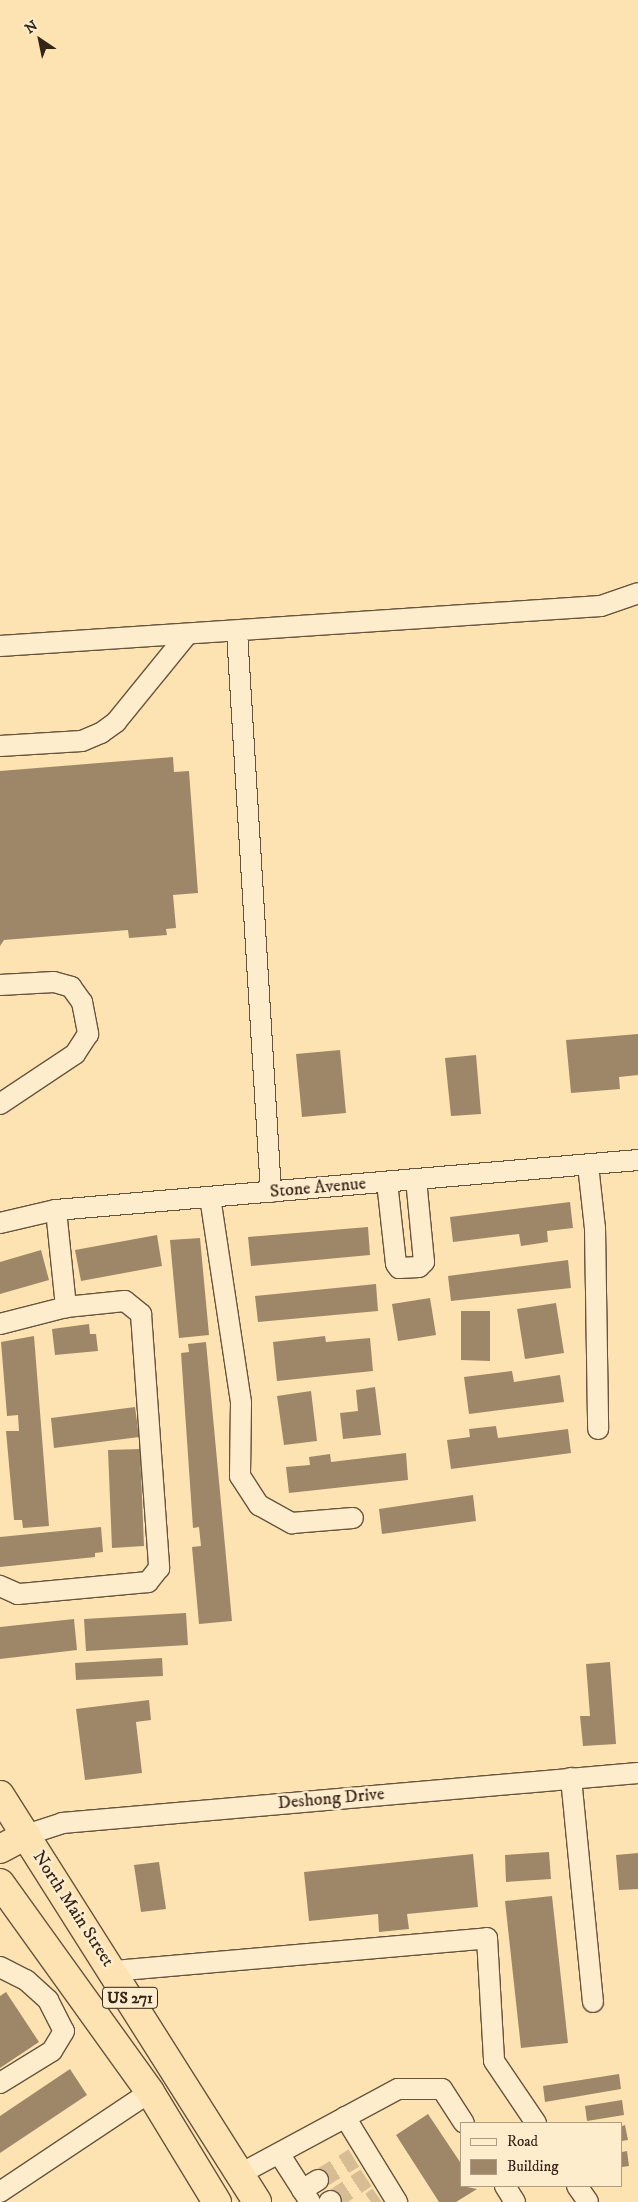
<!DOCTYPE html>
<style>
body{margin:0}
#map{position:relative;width:638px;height:2202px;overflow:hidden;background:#fee3b2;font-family:"IM FELL DW Pica",serif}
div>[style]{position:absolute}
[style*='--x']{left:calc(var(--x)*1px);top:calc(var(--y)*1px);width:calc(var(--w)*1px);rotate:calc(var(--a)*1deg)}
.building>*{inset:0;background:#9e8768}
.minor-tunnel>*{height:20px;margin-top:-10px;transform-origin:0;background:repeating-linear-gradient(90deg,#d6bd93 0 20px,transparent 0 30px)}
.roads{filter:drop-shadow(1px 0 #67543e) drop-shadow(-1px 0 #67543e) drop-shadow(0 1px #67543e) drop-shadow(0 -1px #67543e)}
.minor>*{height:20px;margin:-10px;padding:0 10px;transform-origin:10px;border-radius:10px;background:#feedcd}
.highway>*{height:28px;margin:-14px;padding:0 14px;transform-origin:14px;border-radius:14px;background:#fee3b2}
span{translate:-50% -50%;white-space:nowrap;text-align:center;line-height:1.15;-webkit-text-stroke:5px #feedcd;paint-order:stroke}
.shield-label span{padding:1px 4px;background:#feedcd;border:1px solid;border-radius:4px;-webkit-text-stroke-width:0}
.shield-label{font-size:16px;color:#352418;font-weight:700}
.street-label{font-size:18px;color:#352418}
.legend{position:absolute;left:460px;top:2122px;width:162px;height:65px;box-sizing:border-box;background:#feedcd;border:1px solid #ae9d85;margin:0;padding:6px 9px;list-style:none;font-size:15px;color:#352418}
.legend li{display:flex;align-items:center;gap:10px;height:25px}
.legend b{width:25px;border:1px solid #ae9d85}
.north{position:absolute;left:15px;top:15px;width:50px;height:50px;-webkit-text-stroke:4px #feedcd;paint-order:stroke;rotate:326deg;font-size:14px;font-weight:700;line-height:20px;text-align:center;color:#352418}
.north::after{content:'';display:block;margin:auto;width:18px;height:22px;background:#352418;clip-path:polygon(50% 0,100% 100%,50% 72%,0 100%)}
</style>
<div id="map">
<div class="building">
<div style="clip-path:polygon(173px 757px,174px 772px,189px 771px,198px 893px,173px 895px,176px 928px,166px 929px,167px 935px,129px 938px,128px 930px,4px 940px,0 946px,0 771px)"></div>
<div style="clip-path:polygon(638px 1034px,638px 1075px,619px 1077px,620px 1089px,571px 1093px,566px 1040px)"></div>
<div style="clip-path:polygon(340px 1050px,346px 1113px,302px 1117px,296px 1054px)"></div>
<div style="clip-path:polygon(476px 1055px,481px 1114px,451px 1116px,445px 1058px)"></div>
<div style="clip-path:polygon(570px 1202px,573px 1228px,547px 1231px,548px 1242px,521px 1246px,519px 1234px,453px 1242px,450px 1217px)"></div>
<div style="clip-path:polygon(368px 1227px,370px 1255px,251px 1266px,248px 1237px)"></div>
<div style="clip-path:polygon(157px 1235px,162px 1266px,81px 1281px,75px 1250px)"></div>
<div style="clip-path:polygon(200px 1238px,209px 1335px,179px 1338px,170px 1240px)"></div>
<div style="clip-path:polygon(41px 1250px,49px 1280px,0 1294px,0 1262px)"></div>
<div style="clip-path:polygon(568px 1260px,571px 1288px,451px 1301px,448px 1276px)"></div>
<div style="clip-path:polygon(376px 1284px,378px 1311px,258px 1322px,255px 1296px)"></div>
<div style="clip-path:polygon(430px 1298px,436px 1335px,398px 1341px,392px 1304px)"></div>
<div style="clip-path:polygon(556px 1303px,564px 1353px,525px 1359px,517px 1309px)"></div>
<div style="clip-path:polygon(461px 1311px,490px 1311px,490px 1361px,461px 1360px)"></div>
<div style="clip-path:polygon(89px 1324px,90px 1334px,96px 1334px,98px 1351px,55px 1355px,52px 1329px)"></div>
<div style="clip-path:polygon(34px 1336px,49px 1526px,23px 1528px,22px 1520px,14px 1520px,6px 1431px,19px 1431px,18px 1415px,7px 1416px,1px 1342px)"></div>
<div style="clip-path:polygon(325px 1336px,326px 1342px,370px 1338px,373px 1371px,277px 1381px,273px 1342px)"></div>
<div style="clip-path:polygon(206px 1342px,232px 1621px,199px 1624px,192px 1547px,201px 1546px,199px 1527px,193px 1528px,181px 1353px,189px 1352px,188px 1344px)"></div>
<div style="clip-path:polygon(512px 1371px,514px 1382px,560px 1375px,564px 1402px,469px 1414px,464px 1377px)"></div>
<div style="clip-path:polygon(375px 1387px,381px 1435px,343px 1439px,340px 1413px,358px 1411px,356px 1390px)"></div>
<div style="clip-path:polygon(311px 1391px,317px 1441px,284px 1445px,277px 1396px)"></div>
<div style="clip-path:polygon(135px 1407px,139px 1437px,54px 1448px,51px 1418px)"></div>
<div style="clip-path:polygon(496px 1426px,498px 1438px,568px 1429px,571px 1453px,451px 1469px,447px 1440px,470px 1437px,469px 1429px)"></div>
<div style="clip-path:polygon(140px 1449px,144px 1546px,112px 1548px,108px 1450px)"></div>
<div style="clip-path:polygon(406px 1453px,408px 1480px,289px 1493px,286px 1467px,310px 1465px,309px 1457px,330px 1454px,331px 1462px)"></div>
<div style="clip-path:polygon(473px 1495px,476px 1521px,382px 1534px,379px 1509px)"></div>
<div style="clip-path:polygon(101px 1527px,103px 1552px,95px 1553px,95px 1557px,0 1567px,0 1537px)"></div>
<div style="clip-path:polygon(186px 1613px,188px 1645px,86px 1651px,84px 1619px)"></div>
<div style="clip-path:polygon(74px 1619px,77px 1650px,0 1659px,0 1627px)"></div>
<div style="clip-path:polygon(162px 1658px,163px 1676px,76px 1680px,75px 1663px)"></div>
<div style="clip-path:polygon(610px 1662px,616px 1744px,583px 1746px,580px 1716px,590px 1716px,586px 1664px)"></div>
<div style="clip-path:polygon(149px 1700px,151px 1720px,136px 1722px,142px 1773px,85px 1780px,76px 1709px)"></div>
<div style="clip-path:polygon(549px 1852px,551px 1879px,506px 1882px,505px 1855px)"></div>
<div style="clip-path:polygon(638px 1853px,638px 1889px,619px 1890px,616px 1855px)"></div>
<div style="clip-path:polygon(473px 1854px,478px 1907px,407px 1914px,409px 1929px,379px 1932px,378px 1914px,309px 1921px,304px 1872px)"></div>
<div style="clip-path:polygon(159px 1862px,166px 1909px,141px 1912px,134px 1865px)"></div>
<div style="clip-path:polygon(552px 1896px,568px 2043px,521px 2048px,505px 1901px)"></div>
<div style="clip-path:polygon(6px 1992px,39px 2042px,0 2068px,0 1996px)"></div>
<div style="clip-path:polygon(70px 2069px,87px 2095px,0 2153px,0 2116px)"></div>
<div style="clip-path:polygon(619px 2074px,621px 2089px,545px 2102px,543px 2086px)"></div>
<div style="clip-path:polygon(622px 2100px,624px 2115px,587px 2121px,585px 2106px)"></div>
<div style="clip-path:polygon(428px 2114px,462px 2165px,462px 2186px,477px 2189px,456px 2202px,439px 2202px,396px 2135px)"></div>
<div style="clip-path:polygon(625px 2125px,628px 2140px,622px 2141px,622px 2126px)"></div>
<div style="clip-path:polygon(627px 2151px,629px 2166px,622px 2167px,622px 2152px)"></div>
</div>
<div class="minor-tunnel">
<div style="--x:318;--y:2180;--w:42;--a:-31.4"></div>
<div style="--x:331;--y:2201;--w:42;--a:-33.3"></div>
<div style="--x:371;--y:2202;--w:9;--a:-36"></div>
</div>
<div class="roads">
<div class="minor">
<div style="--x:237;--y:632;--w:561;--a:86.53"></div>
<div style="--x:0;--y:646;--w:602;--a:-3.81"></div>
<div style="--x:601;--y:606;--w:39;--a:-19"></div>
<div style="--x:0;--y:746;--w:82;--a:-3.5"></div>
<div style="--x:82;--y:741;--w:21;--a:-23"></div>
<div style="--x:101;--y:733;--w:19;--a:-36"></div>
<div style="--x:116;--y:722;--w:111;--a:-50.9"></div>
<div style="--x:0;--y:985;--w:54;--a:-3.2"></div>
<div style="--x:54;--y:982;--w:18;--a:16"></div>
<div style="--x:71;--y:987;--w:19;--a:54"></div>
<div style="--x:82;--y:1002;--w:33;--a:79"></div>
<div style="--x:88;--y:1034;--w:24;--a:123"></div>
<div style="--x:75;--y:1054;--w:90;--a:146.3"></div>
<div style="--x:588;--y:1165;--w:63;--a:83.7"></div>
<div style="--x:595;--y:1228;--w:201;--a:89.1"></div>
<div style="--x:387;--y:1182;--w:82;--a:83.7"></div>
<div style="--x:396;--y:1264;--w:5;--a:53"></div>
<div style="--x:399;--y:1268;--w:20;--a:-3"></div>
<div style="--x:419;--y:1267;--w:7;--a:-45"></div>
<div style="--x:424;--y:1262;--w:83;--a:-95.5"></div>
<div style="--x:210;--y:1197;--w:208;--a:81.4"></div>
<div style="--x:241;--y:1403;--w:73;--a:90.8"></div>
<div style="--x:240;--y:1476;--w:35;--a:57"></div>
<div style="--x:259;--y:1505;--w:38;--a:29"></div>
<div style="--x:292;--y:1523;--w:61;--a:-4.7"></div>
<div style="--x:56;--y:1210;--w:98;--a:84.1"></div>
<div style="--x:0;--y:1223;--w:57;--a:-13.1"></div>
<div style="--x:56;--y:1210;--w:584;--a:-4.91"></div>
<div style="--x:0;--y:1324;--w:68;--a:-14.4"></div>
<div style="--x:66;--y:1307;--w:59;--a:-5.8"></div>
<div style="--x:125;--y:1301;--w:21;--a:39"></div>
<div style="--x:141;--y:1314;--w:255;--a:85.9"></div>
<div style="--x:159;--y:1568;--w:18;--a:128"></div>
<div style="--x:148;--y:1582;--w:131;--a:174.7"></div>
<div style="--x:18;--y:1594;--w:20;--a:-156"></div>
<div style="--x:571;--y:1778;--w:225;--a:84.4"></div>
<div style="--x:26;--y:1835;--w:38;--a:-18"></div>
<div style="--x:62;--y:1823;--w:578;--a:-4.96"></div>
<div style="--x:0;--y:1967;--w:29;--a:27"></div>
<div style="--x:26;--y:1980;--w:30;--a:42"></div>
<div style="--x:48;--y:2000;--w:35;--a:63"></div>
<div style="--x:64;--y:2031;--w:23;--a:121"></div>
<div style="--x:52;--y:2051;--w:61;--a:148.4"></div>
<div style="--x:113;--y:1971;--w:375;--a:-5"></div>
<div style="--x:487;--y:1938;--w:123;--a:86.7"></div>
<div style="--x:494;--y:2061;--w:75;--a:55.9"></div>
<div style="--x:345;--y:2117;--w:100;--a:58.5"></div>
<div style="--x:280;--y:2155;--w:56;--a:57.4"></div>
<div style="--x:240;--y:2174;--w:179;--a:-28.3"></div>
<div style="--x:398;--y:2089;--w:44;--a:0"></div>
<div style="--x:442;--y:2089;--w:40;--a:57.1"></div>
<div style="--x:505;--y:2186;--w:19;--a:58"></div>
<div style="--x:577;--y:2186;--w:19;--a:55"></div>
<div style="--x:302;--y:2190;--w:19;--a:-32"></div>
<div style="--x:0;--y:2192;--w:180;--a:-33.7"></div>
<div style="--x:329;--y:2202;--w:2;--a:-27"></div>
</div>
<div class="highway">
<div style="--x:0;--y:1795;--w:481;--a:57.7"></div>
<div style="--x:0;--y:1849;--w:30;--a:-28"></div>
<div style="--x:0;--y:1883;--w:257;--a:54.3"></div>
<div style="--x:150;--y:2092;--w:129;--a:58.7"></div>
</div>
</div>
<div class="shield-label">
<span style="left:130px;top:1998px">US 271</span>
</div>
<div class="street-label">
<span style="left:318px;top:1188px;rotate:-5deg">Stone Avenue</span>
<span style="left:331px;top:1799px;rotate:-5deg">Deshong Drive</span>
<span style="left:73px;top:1909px;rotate:57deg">North Main Street</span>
</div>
<ul class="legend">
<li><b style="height:6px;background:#feedcd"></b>Road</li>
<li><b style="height:14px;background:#9e8768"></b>Building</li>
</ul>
<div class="north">N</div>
</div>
